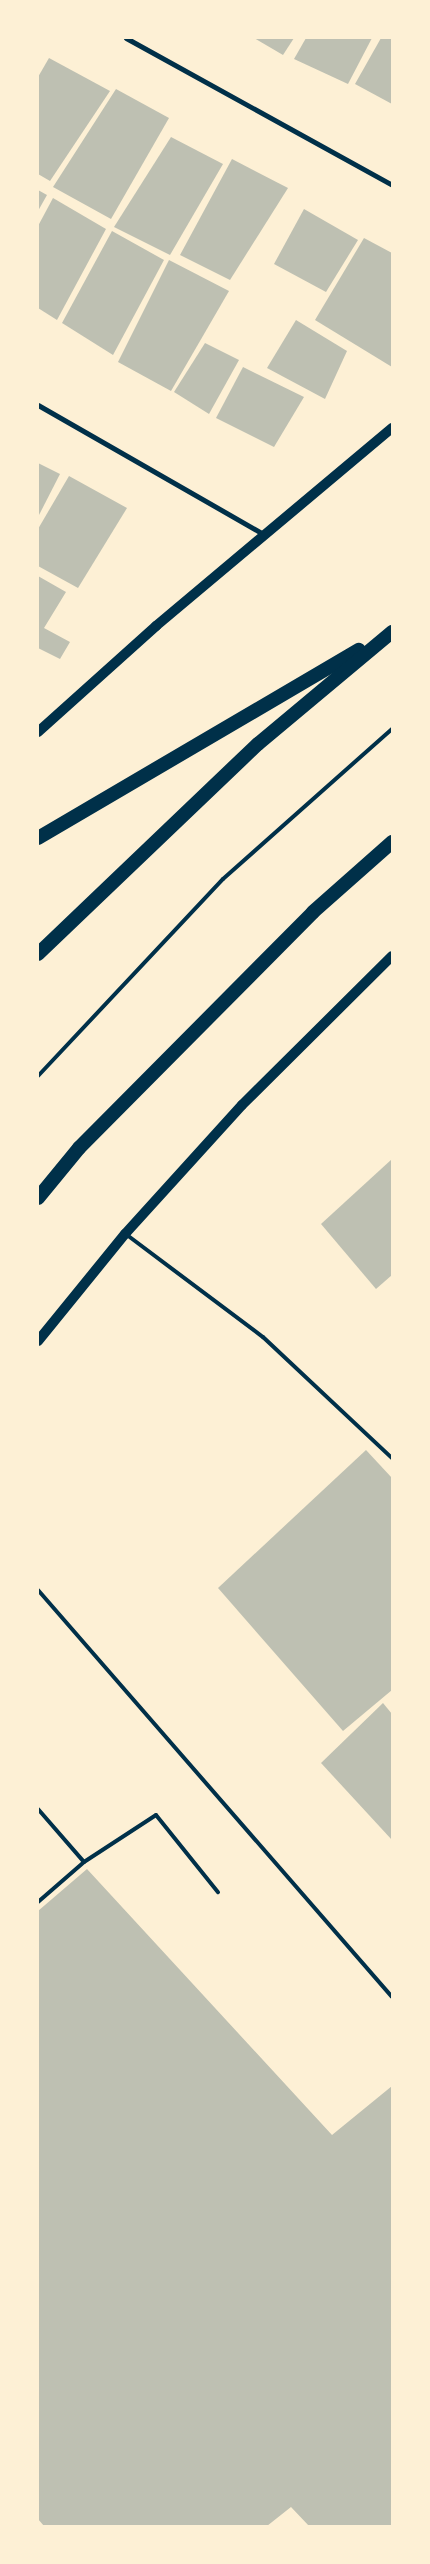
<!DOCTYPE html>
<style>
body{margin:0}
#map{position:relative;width:430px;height:2564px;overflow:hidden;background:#fdf0d5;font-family:Arial,sans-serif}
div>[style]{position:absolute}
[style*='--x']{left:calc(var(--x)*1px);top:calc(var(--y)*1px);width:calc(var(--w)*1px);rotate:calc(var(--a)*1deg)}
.building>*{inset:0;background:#bec0b2}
.service>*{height:4px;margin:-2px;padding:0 2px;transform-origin:2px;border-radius:2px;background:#003049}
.minor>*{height:5px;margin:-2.5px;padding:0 2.5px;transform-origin:2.5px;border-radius:2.5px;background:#003049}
.secondary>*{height:10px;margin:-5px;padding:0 5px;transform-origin:5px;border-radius:5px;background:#003049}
.trunk>*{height:14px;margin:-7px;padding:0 7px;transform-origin:7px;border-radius:7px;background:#003049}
span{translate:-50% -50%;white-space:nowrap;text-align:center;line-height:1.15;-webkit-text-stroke:5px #fdf0d5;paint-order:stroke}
.frame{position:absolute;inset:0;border:39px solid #fdf0d5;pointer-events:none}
</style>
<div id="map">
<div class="building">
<div style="clip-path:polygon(254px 38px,294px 38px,283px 55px)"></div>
<div style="clip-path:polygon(306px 38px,372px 38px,348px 84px,294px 59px)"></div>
<div style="clip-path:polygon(381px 38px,392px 38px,392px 104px,355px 84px)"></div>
<div style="clip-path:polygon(49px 58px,110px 91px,50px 181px,38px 174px,38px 77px)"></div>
<div style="clip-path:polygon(116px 89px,169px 118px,111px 219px,53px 187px)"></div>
<div style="clip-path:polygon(171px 137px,223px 164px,170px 255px,114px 227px)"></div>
<div style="clip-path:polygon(232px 159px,288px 188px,230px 280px,180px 255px)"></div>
<div style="clip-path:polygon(38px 190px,47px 195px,38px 211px)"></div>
<div style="clip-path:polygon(53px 198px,106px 229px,57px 320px,38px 308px,38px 226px)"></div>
<div style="clip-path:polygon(304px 209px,358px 240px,326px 292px,274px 264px)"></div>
<div style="clip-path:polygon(112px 231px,164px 260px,113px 355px,62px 323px)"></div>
<div style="clip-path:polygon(364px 238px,392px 253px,392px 367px,315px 320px)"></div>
<div style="clip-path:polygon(169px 260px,229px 291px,171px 391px,118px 362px)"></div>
<div style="clip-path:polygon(296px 320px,347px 351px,325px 399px,267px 368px)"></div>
<div style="clip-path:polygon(205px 343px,239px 360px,209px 414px,174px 392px)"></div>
<div style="clip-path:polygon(243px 367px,304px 397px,274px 447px,216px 418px)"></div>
<div style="clip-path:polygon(38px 463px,60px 474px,38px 517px)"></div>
<div style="clip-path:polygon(69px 476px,127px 508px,78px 588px,38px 566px,38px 529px)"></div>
<div style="clip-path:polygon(38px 576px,66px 592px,44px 628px,70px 642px,60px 659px,38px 648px)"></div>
<div style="clip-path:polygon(392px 1159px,392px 1275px,376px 1289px,321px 1224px)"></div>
<div style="clip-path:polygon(366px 1450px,392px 1478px,392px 1690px,343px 1731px,218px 1588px)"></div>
<div style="clip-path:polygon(383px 1703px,392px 1714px,392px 1840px,321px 1763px)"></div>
<div style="clip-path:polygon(87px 1869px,332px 2135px,392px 2086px,392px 2526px,309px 2526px,291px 2507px,267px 2526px,44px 2526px,38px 2519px,38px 1911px)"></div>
</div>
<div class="service">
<div style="--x:38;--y:1076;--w:270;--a:-46.8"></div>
<div style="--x:223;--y:879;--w:226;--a:-41.6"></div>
<div style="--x:127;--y:1235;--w:170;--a:36.9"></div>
<div style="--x:263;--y:1337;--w:177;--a:43.2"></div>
<div style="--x:38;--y:1590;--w:539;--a:48.98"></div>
<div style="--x:38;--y:1809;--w:70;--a:49"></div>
<div style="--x:38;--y:1902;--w:61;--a:-41"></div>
<div style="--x:84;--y:1862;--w:86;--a:-33.1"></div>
<div style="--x:156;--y:1815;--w:99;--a:51.2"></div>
</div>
<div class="minor">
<div style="--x:126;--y:38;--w:304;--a:28.9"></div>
<div style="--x:38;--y:405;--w:262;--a:29.8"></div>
</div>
<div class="secondary">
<div style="--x:38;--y:732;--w:159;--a:-41.9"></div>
<div style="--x:156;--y:626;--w:308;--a:-40"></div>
<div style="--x:38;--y:1341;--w:138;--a:-50.9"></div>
<div style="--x:125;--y:1234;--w:174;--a:-47.8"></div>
<div style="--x:242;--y:1105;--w:211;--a:-44.8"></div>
</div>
<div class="trunk">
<div style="--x:38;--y:838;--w:372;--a:-30.4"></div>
<div style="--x:38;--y:954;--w:304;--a:-43.7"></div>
<div style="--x:258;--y:744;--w:175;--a:-39.9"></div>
<div style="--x:38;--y:1198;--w:65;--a:-50.6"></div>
<div style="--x:79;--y:1148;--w:332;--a:-45.2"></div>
<div style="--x:313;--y:912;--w:106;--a:-41.5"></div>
</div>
<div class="frame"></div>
</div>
